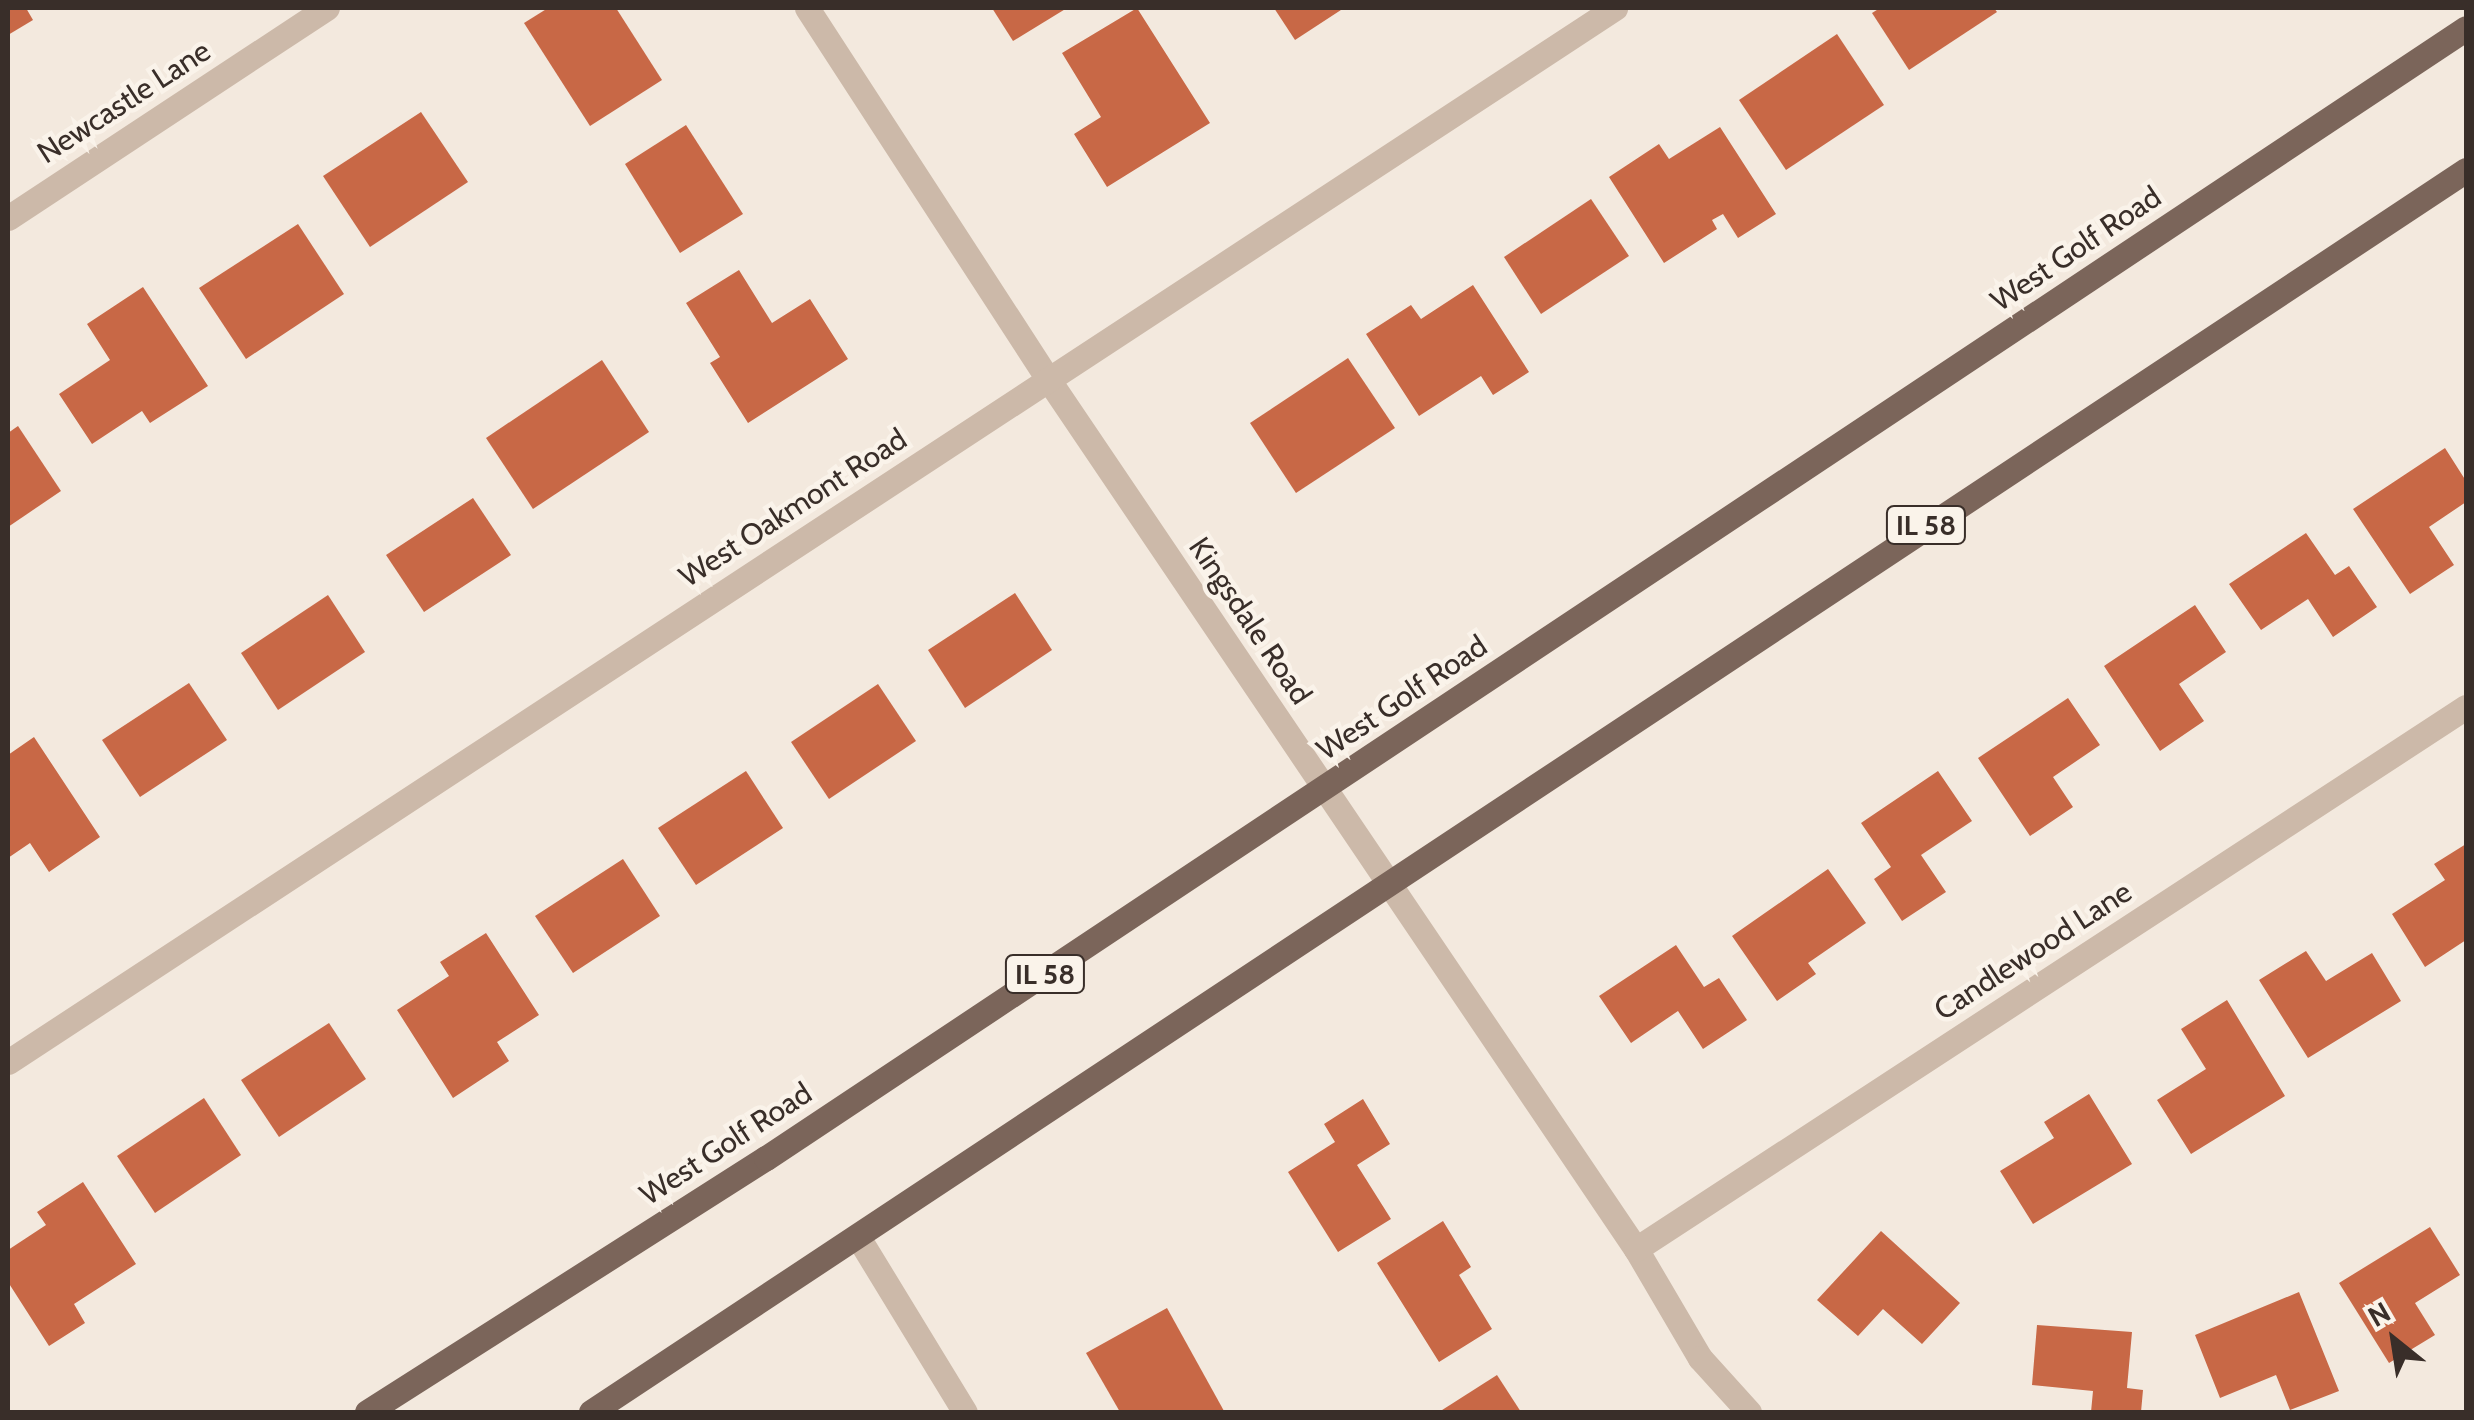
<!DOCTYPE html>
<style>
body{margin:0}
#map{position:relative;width:2474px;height:1420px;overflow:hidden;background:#f3e9de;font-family:Cabin,sans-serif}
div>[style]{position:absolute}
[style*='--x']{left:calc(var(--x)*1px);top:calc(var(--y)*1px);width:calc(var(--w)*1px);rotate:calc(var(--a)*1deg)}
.building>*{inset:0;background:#c86846}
.street>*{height:25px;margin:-12.5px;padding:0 12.5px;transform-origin:12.5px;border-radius:12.5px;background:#ccb9a9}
.primary>*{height:25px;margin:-12.5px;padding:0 12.5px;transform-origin:12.5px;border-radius:12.5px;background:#7b655a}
span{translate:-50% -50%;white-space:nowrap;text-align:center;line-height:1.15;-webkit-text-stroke:9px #faf3ea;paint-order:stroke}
.shield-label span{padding:2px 8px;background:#faf3ea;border:2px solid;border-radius:8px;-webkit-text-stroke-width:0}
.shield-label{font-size:28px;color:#392e29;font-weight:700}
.street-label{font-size:30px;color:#392e29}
.frame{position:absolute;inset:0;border:10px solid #392e29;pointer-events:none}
.north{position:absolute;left:2344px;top:1290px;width:100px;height:100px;-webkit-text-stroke:8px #faf3ea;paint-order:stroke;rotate:330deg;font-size:28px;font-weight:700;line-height:40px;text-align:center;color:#392e29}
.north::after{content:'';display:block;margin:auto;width:35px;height:45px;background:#392e29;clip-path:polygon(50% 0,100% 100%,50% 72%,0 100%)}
</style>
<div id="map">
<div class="building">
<div style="clip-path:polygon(8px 8px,26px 8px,33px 20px,8px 35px)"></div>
<div style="clip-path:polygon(548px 8px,616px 8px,662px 80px,590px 126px,524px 23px)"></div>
<div style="clip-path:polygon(992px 8px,1067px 8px,1013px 41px)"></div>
<div style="clip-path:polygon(1137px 8px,1210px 123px,1107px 187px,1074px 134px,1101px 117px,1062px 53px)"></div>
<div style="clip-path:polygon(1274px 8px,1344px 8px,1295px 40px)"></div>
<div style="clip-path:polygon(1880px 8px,1994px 8px,1997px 12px,1909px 70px,1872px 13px)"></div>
<div style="clip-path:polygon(1837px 34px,1884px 105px,1786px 170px,1739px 100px)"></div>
<div style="clip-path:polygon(421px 112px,468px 182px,370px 247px,323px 176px)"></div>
<div style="clip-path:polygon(686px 125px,743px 214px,680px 253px,625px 164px)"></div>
<div style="clip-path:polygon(1720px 127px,1776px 214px,1738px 238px,1723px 214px,1712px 220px,1717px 229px,1664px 263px,1609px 177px,1659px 144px,1669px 159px)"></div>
<div style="clip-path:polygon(1591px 199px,1629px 256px,1541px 314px,1504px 257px)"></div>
<div style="clip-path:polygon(298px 224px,344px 294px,246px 359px,199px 288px)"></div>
<div style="clip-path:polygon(739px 270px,772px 323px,810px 299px,848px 359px,748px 423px,710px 363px,720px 357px,686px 303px)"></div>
<div style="clip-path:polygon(1473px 285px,1529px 372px,1493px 395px,1481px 376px,1419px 416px,1366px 334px,1411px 305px,1421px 319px)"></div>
<div style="clip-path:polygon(143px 287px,208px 386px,150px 423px,142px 411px,92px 444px,59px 394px,110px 360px,87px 324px)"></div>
<div style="clip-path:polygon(1348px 358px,1395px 428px,1296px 493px,1250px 423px)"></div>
<div style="clip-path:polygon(602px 360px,649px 432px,533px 509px,486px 438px)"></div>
<div style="clip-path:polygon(18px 426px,61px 491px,8px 527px,8px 433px)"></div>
<div style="clip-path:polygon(2445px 448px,2466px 481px,2466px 502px,2429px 527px,2454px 565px,2410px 594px,2353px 509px)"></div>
<div style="clip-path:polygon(473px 498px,511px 555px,424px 612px,386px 555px)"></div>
<div style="clip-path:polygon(2306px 533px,2335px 575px,2349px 566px,2377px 607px,2333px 637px,2308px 599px,2261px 630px,2229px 584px)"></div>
<div style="clip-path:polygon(1015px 593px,1052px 650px,965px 708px,928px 650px)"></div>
<div style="clip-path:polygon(328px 595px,365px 652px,278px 710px,241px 653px)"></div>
<div style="clip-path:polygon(2195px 605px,2226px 652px,2179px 684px,2204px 721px,2160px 751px,2104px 666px)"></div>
<div style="clip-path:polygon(189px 683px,227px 740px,140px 797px,102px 740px)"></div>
<div style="clip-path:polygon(878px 684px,916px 741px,829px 799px,791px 742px)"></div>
<div style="clip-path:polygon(2068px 698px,2100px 745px,2053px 777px,2073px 807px,2030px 836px,1978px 758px)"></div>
<div style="clip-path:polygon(34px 737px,100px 837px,49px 872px,30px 843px,8px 858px,8px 755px)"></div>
<div style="clip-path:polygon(746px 771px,783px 828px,696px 885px,658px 828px)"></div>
<div style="clip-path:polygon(1938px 771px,1972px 821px,1921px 855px,1946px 892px,1902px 921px,1874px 879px,1891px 867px,1861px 823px)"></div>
<div style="clip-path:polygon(2466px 844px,2466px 940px,2425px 967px,2392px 914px,2445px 880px,2434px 864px)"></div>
<div style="clip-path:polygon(623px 859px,660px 916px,573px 973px,535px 916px)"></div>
<div style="clip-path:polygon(1828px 869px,1866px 923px,1808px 963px,1816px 974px,1777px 1001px,1732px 936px)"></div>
<div style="clip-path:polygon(486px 933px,539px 1015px,497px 1042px,509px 1061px,453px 1098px,397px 1010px,449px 976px,440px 962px)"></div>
<div style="clip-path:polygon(1676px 945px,1704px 987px,1719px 978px,1747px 1020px,1703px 1049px,1678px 1011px,1631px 1043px,1599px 996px)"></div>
<div style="clip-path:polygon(2306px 951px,2326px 981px,2372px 953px,2401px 1001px,2308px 1058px,2259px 980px)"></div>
<div style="clip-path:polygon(2227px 1000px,2285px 1096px,2191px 1154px,2157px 1100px,2206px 1069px,2181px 1029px)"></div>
<div style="clip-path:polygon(329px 1023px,366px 1079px,279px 1137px,241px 1080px)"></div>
<div style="clip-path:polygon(2089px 1094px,2132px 1164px,2033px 1224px,2000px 1171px,2054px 1138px,2044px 1122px)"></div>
<div style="clip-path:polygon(204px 1098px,241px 1155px,155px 1213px,117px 1156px)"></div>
<div style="clip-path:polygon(1363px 1099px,1390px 1144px,1357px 1165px,1391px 1219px,1338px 1252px,1288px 1172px,1335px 1142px,1324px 1124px)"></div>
<div style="clip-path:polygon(83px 1182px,136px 1264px,74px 1304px,85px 1323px,49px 1346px,8px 1282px,8px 1250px,46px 1225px,37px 1212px)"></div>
<div style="clip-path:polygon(1443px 1221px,1471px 1267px,1459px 1275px,1492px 1329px,1439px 1362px,1377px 1263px)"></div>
<div style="clip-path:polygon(2430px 1227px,2460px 1275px,2415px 1303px,2435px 1335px,2389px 1363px,2339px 1283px)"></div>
<div style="clip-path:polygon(1881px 1231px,1960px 1303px,1922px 1344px,1883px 1309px,1858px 1336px,1817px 1300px)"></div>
<div style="clip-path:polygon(2299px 1292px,2339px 1391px,2290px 1410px,2276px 1375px,2220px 1398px,2195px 1335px)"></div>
<div style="clip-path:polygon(1167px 1308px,1224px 1411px,1221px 1412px,1120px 1412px,1086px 1353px)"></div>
<div style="clip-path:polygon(2037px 1325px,2132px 1332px,2127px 1388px,2143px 1390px,2141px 1412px,2091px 1412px,2093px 1391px,2032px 1385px)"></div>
<div style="clip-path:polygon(1497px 1375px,1521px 1412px,1439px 1412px)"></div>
</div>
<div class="street">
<div style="--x:807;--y:8;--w:442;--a:57"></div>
<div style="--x:1048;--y:379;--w:1050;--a:55.95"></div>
<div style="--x:1636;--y:1249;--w:126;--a:59.6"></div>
<div style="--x:1700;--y:1358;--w:73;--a:47.8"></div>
<div style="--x:8;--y:218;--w:382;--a:-33.4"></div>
<div style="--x:8;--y:1062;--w:1922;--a:-33.26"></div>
<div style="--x:858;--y:1237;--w:205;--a:58.6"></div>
<div style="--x:1636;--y:1249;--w:991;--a:-33.15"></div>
</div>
<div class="primary">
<div style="--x:367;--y:1412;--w:473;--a:-32.5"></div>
<div style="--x:766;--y:1158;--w:2041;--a:-33.61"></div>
<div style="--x:591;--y:1412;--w:2249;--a:-33.52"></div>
</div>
<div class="shield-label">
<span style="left:1926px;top:525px">IL 58</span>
<span style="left:1045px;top:974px">IL 58</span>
</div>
<div class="street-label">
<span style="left:124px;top:102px;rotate:-33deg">Newcastle Lane</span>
<span style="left:2076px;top:249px;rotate:-34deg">West Golf Road</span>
<span style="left:793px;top:508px;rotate:-33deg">West Oakmont Road</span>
<span style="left:1250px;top:621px;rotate:56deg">Kingsdale Road</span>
<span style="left:1402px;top:698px;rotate:-34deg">West Golf Road</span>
<span style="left:2033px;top:951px;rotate:-33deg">Candlewood Lane</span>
<span style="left:726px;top:1144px;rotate:-33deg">West Golf Road</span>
</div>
<div class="frame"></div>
<div class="north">N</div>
</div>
